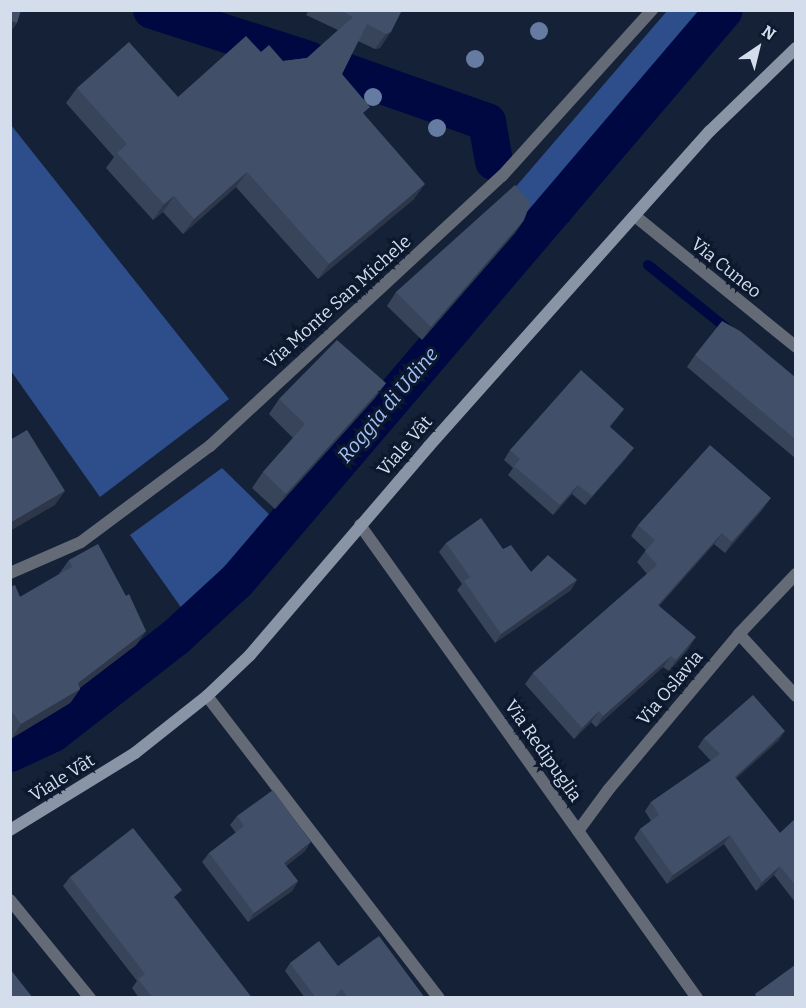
<!DOCTYPE html>
<meta charset="utf-8">
<style>
body{margin:0}
#map{position:relative;width:806px;height:1008px;overflow:hidden;background:#152137;font-family:Bitter,serif}
div>[style]{position:absolute}
[style*='--x']{left:calc(var(--x)*1px);top:calc(var(--y)*1px);width:calc(var(--w)*1px);rotate:calc(var(--a)*1deg)}
.forest>*{inset:0;background:#2d4e8b}
.stream>*{height:10px;margin:-5px;padding:0 5px;transform-origin:5px;border-radius:5px;background:#000841}
.canal>*{height:38px;margin:-19px;padding:0 19px;transform-origin:19px;border-radius:19px;background:#000841}
.minor>*{height:12px;margin:-6px;padding:0 6px;transform-origin:6px;border-radius:6px;background:#646b76}
.secondary>*{height:12px;margin:-6px;padding:0 6px;transform-origin:6px;border-radius:6px;background:#8a94a7}
.trees>*{width:18px;height:18px;margin:-9px;border-radius:50%;background:#657ba2}
.wall>*{inset:0;background:#384459}
.shaded-wall>*{inset:0;background:#2e3749}
.building>*{inset:0;background:#414f68}
span{translate:-50% -50%;white-space:nowrap;text-align:center;line-height:1.15;-webkit-text-stroke:6px #0c182d;paint-order:stroke}
.street-label{font-size:18px;color:#d4ddec}
.water-label{font-size:20px;color:#a3c1f6;font-style:italic}
.frame{position:absolute;inset:0;border:12px solid #d4ddec;pointer-events:none}
.north{position:absolute;left:728px;top:18px;width:60px;height:60px;-webkit-text-stroke:4px #0c182d;paint-order:stroke;rotate:35deg;font-size:16px;font-weight:700;line-height:24px;text-align:center;color:#d4ddec}
.north::after{content:'';display:block;margin:auto;width:21px;height:27px;background:#d4ddec;clip-path:polygon(50% 0,100% 100%,50% 72%,0 100%)}
</style>
<div id="map">
<div class="forest">
<div style="clip-path:polygon(667px 11px,714px 11px,526px 220px,506px 198px)"></div>
<div style="clip-path:polygon(11px 125px,229px 399px,100px 497px,11px 371px)"></div>
<div style="clip-path:polygon(222px 468px,276px 521px,185px 613px,130px 535px)"></div>
</div>
<div class="stream">
<div style="--x:554;--y:212;--w:13;--a:27"></div>
<div style="--x:648;--y:265;--w:105;--a:38.8"></div>
</div>
<div class="canal">
<div style="--x:152;--y:10;--w:165;--a:17.7"></div>
<div style="--x:342;--y:71;--w:154;--a:19.4"></div>
<div style="--x:487;--y:122;--w:40;--a:80"></div>
<div style="--x:10;--y:753;--w:47;--a:-24.9"></div>
<div style="--x:53;--y:733;--w:156;--a:-38"></div>
<div style="--x:176;--y:637;--w:83;--a:-42.6"></div>
<div style="--x:237;--y:581;--w:750;--a:-49.54"></div>
</div>
<div class="minor">
<div style="--x:635;--y:216;--w:208;--a:39.1"></div>
<div style="--x:360;--y:525;--w:581;--a:54.53"></div>
<div style="--x:10;--y:573;--w:77;--a:-23.6"></div>
<div style="--x:81;--y:542;--w:161;--a:-36.7"></div>
<div style="--x:210;--y:446;--w:398;--a:-42.8"></div>
<div style="--x:502;--y:176;--w:224;--a:-47.9"></div>
<div style="--x:739;--y:634;--w:84;--a:47.4"></div>
<div style="--x:207;--y:696;--w:381;--a:52.5"></div>
<div style="--x:578;--y:831;--w:52;--a:-53.6"></div>
<div style="--x:609;--y:789;--w:202;--a:-50"></div>
<div style="--x:739;--y:634;--w:83;--a:-46.5"></div>
<div style="--x:10;--y:900;--w:127;--a:50.8"></div>
</div>
<div class="secondary">
<div style="--x:10;--y:830;--w:147;--a:-31.6"></div>
<div style="--x:135;--y:753;--w:92;--a:-38.4"></div>
<div style="--x:207;--y:696;--w:59;--a:-43.6"></div>
<div style="--x:250;--y:655;--w:275;--a:-49.4"></div>
<div style="--x:429;--y:446;--w:422;--a:-48.3"></div>
<div style="--x:710;--y:131;--w:120;--a:-44"></div>
</div>
<div class="trees">
<div style="left:539px;top:31px"></div>
<div style="left:475px;top:59px"></div>
<div style="left:373px;top:97px"></div>
<div style="left:437px;top:128px"></div>
</div>
<div class="wall">
<div style="clip-path:polygon(309px 10px,402px 10px,380px 48px,375px 49px,358px 41px,342px 74px,364px 115px,414px 199px,318px 279px,236px 187px,183px 234px,163px 212px,153px 220px,106px 168px,114px 157px,66px 103px,77px 88px,178px 97px,261px 52px,283px 61px,307px 58px,338px 30px,306px 15px)"></div>
<div style="clip-path:polygon(524px 220px,515px 233px,422px 340px,387px 306px,396px 292px)"></div>
<div style="clip-path:polygon(695px 355px,795px 377px,795px 458px,687px 367px)"></div>
<div style="clip-path:polygon(386px 383px,375px 398px,275px 509px,252px 488px,263px 472px,293px 438px,269px 414px,279px 399px)"></div>
<div style="clip-path:polygon(624px 409px,610px 427px,627px 457px,585px 505px,572px 494px,553px 515px,508px 475px,513px 468px,504px 460px,510px 450px)"></div>
<div style="clip-path:polygon(763px 509px,725px 553px,714px 544px,659px 606px,689px 648px,669px 671px,663px 667px,596px 727px,591px 722px,574px 739px,525px 684px,533px 673px,647px 574px,637px 562px,646px 550px,631px 536px,638px 525px)"></div>
<div style="clip-path:polygon(446px 543px,503px 549px,531px 572px,571px 590px,495px 643px,457px 590px,462px 584px,439px 552px)"></div>
<div style="clip-path:polygon(69px 560px,146px 631px,136px 645px,79px 688px,80px 689px,70px 703px,12px 738px,10px 736px,10px 587px,20px 597px,59px 574px)"></div>
<div style="clip-path:polygon(704px 738px,779px 740px,736px 778px,780px 833px,795px 819px,795px 902px,774px 875px,756px 891px,724px 844px,667px 884px,634px 838px,640px 829px,651px 821px,645px 811px,651px 802px,711px 761px,698px 747px)"></div>
<div style="clip-path:polygon(237px 816px,305px 851px,286px 866px,298px 881px,292px 891px,248px 922px,202px 862px,209px 853px,236px 833px,230px 825px)"></div>
<div style="clip-path:polygon(70px 877px,176px 899px,252px 998px,139px 998px,132px 988px,137px 981px,63px 886px)"></div>
<div style="clip-path:polygon(290px 963px,338px 966px,425px 998px,337px 998px,336px 996px,335px 998px,305px 998px,285px 971px)"></div>
</div>
<div class="shaded-wall">
<div style="clip-path:polygon(10px 21px,17px 23px,10px 33px)"></div>
<div style="clip-path:polygon(391px 32px,380px 48px,375px 49px,386px 34px)"></div>
<div style="clip-path:polygon(247px 172px,236px 187px,183px 234px,194px 219px)"></div>
<div style="clip-path:polygon(425px 184px,414px 199px,318px 279px,329px 264px)"></div>
<div style="clip-path:polygon(174px 196px,163px 212px,153px 220px,164px 204px)"></div>
<div style="clip-path:polygon(524px 220px,515px 233px,422px 340px,431px 327px)"></div>
<div style="clip-path:polygon(386px 383px,375px 398px,275px 509px,286px 494px)"></div>
<div style="clip-path:polygon(634px 448px,627px 457px,585px 505px,592px 496px)"></div>
<div style="clip-path:polygon(578px 485px,572px 494px,553px 515px,560px 505px)"></div>
<div style="clip-path:polygon(65px 491px,55px 505px,10px 531px,10px 523px)"></div>
<div style="clip-path:polygon(771px 498px,763px 509px,725px 553px,732px 542px)"></div>
<div style="clip-path:polygon(722px 533px,714px 544px,650px 616px,658px 605px)"></div>
<div style="clip-path:polygon(577px 580px,571px 590px,495px 643px,501px 634px)"></div>
<div style="clip-path:polygon(146px 631px,136px 645px,72px 694px,80px 689px,70px 703px,12px 738px,21px 724px,78px 683px)"></div>
<div style="clip-path:polygon(696px 637px,689px 648px,669px 671px,676px 660px)"></div>
<div style="clip-path:polygon(671px 656px,663px 667px,596px 727px,603px 716px)"></div>
<div style="clip-path:polygon(599px 711px,591px 722px,574px 739px,582px 728px)"></div>
<div style="clip-path:polygon(785px 731px,779px 740px,728px 786px,735px 777px)"></div>
<div style="clip-path:polygon(730px 835px,724px 844px,667px 884px,673px 875px)"></div>
<div style="clip-path:polygon(311px 842px,305px 851px,278px 872px,284px 863px)"></div>
<div style="clip-path:polygon(780px 866px,774px 875px,756px 891px,762px 882px)"></div>
<div style="clip-path:polygon(298px 881px,292px 891px,248px 922px,254px 913px)"></div>
</div>
<div class="building">
<div style="clip-path:polygon(10px 10px,21px 10px,17px 23px,10px 21px)"></div>
<div style="clip-path:polygon(340px 10px,402px 10px,391px 32px,386px 34px,367px 24px,342px 74px,370px 107px,363px 113px,425px 184px,329px 264px,247px 172px,194px 219px,174px 196px,164px 204px,117px 153px,127px 144px,77px 88px,129px 42px,178px 97px,246px 36px,261px 52px,269px 45px,283px 61px,307px 58px,353px 17px)"></div>
<div style="clip-path:polygon(515px 185px,531px 202px,524px 220px,431px 327px,396px 292px)"></div>
<div style="clip-path:polygon(722px 321px,740px 331px,795px 377px,795px 439px,695px 355px)"></div>
<div style="clip-path:polygon(337px 340px,386px 383px,286px 494px,263px 472px,305px 424px,279px 399px)"></div>
<div style="clip-path:polygon(581px 370px,624px 409px,609px 426px,634px 448px,592px 496px,578px 485px,560px 505px,514px 466px,520px 459px,510px 450px)"></div>
<div style="clip-path:polygon(27px 430px,65px 491px,10px 523px,10px 440px)"></div>
<div style="clip-path:polygon(710px 445px,771px 498px,732px 542px,722px 533px,658px 605px,696px 637px,676px 660px,671px 656px,603px 716px,599px 711px,582px 728px,533px 673px,657px 565px,645px 551px,655px 540px,638px 525px)"></div>
<div style="clip-path:polygon(481px 518px,503px 549px,511px 545px,531px 572px,548px 555px,577px 580px,501px 634px,464px 581px,470px 577px,446px 543px)"></div>
<div style="clip-path:polygon(98px 544px,126px 596px,129px 594px,146px 631px,78px 683px,80px 689px,21px 724px,10px 709px,10px 587px,15px 585px,20px 597px,72px 567px,69px 560px)"></div>
<div style="clip-path:polygon(753px 695px,785px 731px,735px 777px,780px 833px,795px 819px,795px 885px,780px 866px,762px 882px,730px 835px,673px 875px,640px 829px,659px 815px,651px 802px,720px 754px,704px 738px)"></div>
<div style="clip-path:polygon(273px 790px,311px 842px,284px 863px,298px 881px,254px 913px,209px 853px,244px 826px,237px 816px)"></div>
<div style="clip-path:polygon(133px 828px,182px 890px,174px 897px,252px 998px,153px 998px,138px 979px,145px 974px,70px 877px)"></div>
<div style="clip-path:polygon(379px 936px,425px 998px,348px 998px,342px 989px,333px 998px,316px 998px,290px 963px,319px 941px,338px 966px)"></div>
<div style="clip-path:polygon(795px 965px,795px 998px,757px 998px,755px 994px)"></div>
<div style="clip-path:polygon(10px 969px,33px 998px,10px 998px)"></div>
</div>
<div class="street-label">
<span style="left:726px;top:268px;rotate:39deg">Via Cuneo</span>
<span style="left:338px;top:302px;rotate:-42deg">Via Monte San Michele</span>
<span style="left:405px;top:446px;rotate:-49deg">Viale Vât</span>
<span style="left:670px;top:688px;rotate:-50deg">Via Oslavia</span>
<span style="left:543px;top:751px;rotate:55deg">Via Redipuglia</span>
<span style="left:62px;top:778px;rotate:-32deg">Viale Vât</span>
</div>
<div class="water-label">
<span style="left:388px;top:405px;rotate:-50deg">Roggia di Udine</span>
</div>
<div class="frame"></div>
<div class="north">N</div>
</div>
